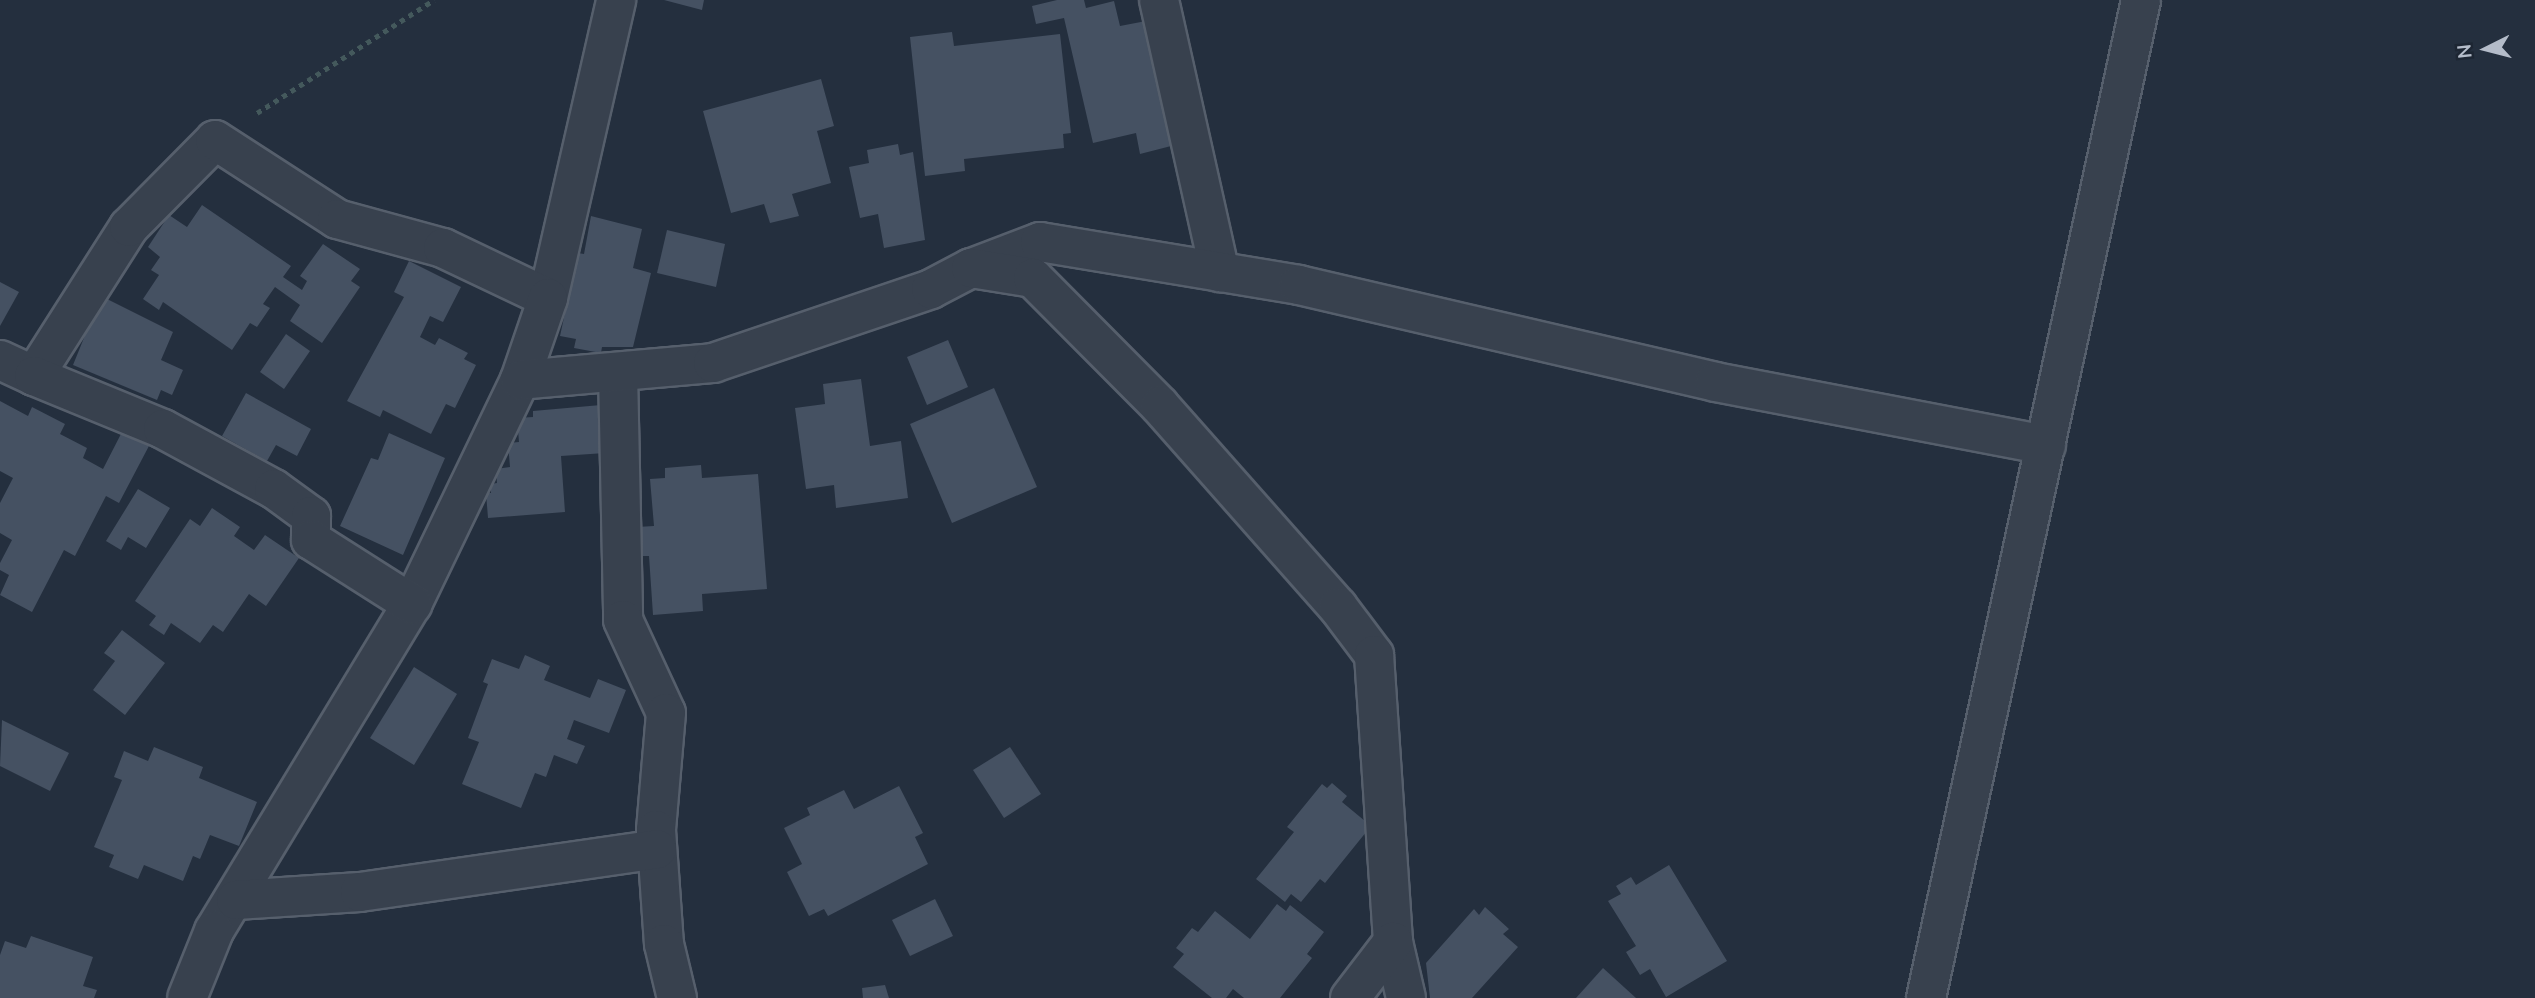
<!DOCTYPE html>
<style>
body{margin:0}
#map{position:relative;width:2535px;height:998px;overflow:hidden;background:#242f3e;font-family:"Nunito Sans",sans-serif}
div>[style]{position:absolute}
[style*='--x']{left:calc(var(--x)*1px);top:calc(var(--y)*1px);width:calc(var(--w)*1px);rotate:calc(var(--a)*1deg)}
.building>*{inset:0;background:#455162}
.path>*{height:4.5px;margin-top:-2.25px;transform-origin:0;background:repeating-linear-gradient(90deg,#44595c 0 5px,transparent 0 10px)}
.roads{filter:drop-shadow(2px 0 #565f6c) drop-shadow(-2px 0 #565f6c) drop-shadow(0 2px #565f6c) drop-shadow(0 -2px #565f6c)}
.street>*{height:38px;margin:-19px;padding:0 19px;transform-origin:19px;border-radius:19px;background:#38414e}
span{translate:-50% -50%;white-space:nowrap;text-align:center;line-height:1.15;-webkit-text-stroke:7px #1d2633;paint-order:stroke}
.north{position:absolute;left:2451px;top:14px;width:70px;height:70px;-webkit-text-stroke:5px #1d2633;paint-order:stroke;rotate:264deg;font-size:19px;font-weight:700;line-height:28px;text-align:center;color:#b4bcc9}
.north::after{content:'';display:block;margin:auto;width:24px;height:32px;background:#b4bcc9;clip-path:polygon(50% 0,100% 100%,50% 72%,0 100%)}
</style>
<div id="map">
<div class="building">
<div style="clip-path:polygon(664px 0,704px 0,702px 10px)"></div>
<div style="clip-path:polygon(1057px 0,1084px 0,1086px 8px,1114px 1px,1120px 26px,1146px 21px,1175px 145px,1140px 154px,1136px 133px,1093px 143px,1064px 18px,1036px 24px,1032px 6px)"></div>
<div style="clip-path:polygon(952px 32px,954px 46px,1060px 34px,1071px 133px,1063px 134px,1064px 148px,964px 159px,965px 171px,925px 176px,910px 37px)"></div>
<div style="clip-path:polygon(821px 79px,834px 126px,817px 131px,831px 183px,792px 194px,799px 216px,770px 223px,764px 204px,731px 213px,703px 111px)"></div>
<div style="clip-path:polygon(898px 144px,900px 155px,913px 152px,925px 240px,884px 248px,878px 214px,860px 218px,849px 167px,869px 163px,867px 150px)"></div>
<div style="clip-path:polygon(202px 205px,291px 266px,283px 277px,302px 290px,307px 281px,300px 276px,323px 244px,360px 269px,351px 281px,360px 287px,322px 343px,290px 321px,300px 305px,275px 287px,263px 304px,270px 308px,257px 327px,250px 323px,232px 350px,163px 302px,159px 310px,143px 299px,159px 275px,151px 270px,160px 257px,148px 247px,169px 215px,187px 227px)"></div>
<div style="clip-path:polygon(591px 216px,642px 229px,633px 268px,651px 273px,633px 347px,602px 347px,601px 353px,574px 348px,576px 339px,560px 336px,578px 253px,584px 254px)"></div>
<div style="clip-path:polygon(667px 230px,725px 244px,716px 287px,657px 273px)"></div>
<div style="clip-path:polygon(409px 261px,461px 287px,443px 322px,430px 316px,420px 337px,435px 345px,439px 338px,468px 353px,464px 359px,476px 365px,455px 408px,446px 404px,431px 434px,383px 410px,380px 417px,347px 401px,404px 297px,394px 292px)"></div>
<div style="clip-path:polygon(0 282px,19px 292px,0 326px)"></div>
<div style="clip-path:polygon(101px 296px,173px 332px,161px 360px,183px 370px,172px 395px,161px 390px,157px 400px,73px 365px)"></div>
<div style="clip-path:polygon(286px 334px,310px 351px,284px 389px,260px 372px)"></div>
<div style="clip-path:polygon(948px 340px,968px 387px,927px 405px,907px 357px)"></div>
<div style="clip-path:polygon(861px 379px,870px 446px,901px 441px,908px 498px,836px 508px,834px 485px,806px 489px,795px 408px,825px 404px,823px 384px)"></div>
<div style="clip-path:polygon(994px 388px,1037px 487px,952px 523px,910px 424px)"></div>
<div style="clip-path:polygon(246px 393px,311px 429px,297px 456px,276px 445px,267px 461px,222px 436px)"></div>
<div style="clip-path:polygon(0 401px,28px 416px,32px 407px,65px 424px,60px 434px,87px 448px,83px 458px,103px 469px,123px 430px,150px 444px,119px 503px,106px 496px,75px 556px,64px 550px,32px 612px,0 595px,9px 575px,0 570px,0 563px,12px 540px,0 533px,0 503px,13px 478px,0 471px)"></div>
<div style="clip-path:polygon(601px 405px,605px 453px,561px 456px,565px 512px,488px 518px,486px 493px,491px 493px,491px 484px,497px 483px,496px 469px,510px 467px,508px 443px,519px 442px,517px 418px,533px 417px,533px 411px)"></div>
<div style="clip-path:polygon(389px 433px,445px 458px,403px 555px,340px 526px,371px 458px,378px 460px)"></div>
<div style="clip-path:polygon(701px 465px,702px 478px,758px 474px,767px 589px,702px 594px,703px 611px,653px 615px,649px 556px,639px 556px,637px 527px,654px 526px,650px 479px,665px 478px,665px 468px)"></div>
<div style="clip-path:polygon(138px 489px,170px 508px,146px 548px,128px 537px,121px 550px,106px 541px)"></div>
<div style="clip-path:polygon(212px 508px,240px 527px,234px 536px,254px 550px,265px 535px,299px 558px,266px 606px,249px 594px,223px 632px,213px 625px,200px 643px,171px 623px,164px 635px,149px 625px,156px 616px,135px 601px,190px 519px,200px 526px)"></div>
<div style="clip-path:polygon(122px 630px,165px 663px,125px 715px,93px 690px,115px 661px,104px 653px)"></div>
<div style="clip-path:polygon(525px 655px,550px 666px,544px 680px,590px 698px,598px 679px,626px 690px,609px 733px,574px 720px,567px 739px,585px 746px,577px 764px,554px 755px,546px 777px,535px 773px,521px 808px,462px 784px,479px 742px,468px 738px,488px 684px,483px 682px,492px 659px,519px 669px)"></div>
<div style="clip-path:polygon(414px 667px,457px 694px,414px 765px,370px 738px)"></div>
<div style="clip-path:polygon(2px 720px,69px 753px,50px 791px,0 766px)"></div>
<div style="clip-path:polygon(154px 747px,203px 767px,199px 778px,257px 802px,239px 846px,210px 835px,200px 859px,193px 856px,183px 881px,144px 865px,138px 879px,109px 867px,114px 855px,94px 847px,122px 780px,114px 777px,124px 751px,148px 761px)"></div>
<div style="clip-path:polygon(1010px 747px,1041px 794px,1004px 818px,973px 770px)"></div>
<div style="clip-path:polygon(1332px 783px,1347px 796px,1342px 802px,1371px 826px,1325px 883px,1320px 879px,1301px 902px,1291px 894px,1285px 902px,1256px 879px,1294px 832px,1287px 827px,1322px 784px,1327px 788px)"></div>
<div style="clip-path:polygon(899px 786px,923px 833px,915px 837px,928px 864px,828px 916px,824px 909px,809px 916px,787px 872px,802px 864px,784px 828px,810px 815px,807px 808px,844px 790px,854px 809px)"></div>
<div style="clip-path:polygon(1669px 865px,1727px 961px,1666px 997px,1650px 969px,1640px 975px,1626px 952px,1636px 946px,1608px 901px,1621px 894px,1616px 886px,1631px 877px,1636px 885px)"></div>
<div style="clip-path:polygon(935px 899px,953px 936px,910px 956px,892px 920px)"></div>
<div style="clip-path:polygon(1277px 904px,1286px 911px,1290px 905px,1324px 932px,1307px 954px,1312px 958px,1280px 998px,1244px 998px,1233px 989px,1226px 998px,1212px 998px,1173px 967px,1184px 954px,1176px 948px,1192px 928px,1198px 932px,1215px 911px,1250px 939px)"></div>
<div style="clip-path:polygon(1485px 907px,1509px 929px,1503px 934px,1518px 947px,1472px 998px,1430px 998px,1426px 963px,1474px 909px,1479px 915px)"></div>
<div style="clip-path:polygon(31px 936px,93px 957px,83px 986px,97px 990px,94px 998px,0 998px,0 955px,5px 941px,26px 948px)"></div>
<div style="clip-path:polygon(1603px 968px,1636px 998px,1576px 998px)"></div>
<div style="clip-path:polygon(885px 985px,889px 998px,863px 998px,862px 988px)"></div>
</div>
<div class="path">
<div style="--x:257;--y:113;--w:210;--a:-32.6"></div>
</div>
<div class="roads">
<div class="street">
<div style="--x:1159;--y:0;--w:279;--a:77.4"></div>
<div style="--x:972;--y:268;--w:73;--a:-20.9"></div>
<div style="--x:1040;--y:242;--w:263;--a:9.4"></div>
<div style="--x:1299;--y:285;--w:427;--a:13.1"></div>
<div style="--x:1715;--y:382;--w:337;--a:10.8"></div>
<div style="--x:548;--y:298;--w:306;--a:-77.1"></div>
<div style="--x:0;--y:360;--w:38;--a:25"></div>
<div style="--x:34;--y:376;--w:177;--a:-57.5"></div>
<div style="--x:129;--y:227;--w:122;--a:-45.3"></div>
<div style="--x:215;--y:140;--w:145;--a:32.9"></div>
<div style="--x:337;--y:219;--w:110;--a:15.3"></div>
<div style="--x:443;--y:248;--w:116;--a:25.5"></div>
<div style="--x:548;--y:298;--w:87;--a:108.9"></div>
<div style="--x:520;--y:380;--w:249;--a:115.7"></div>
<div style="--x:412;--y:604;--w:382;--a:121.2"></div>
<div style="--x:214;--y:931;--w:72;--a:111.9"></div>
<div style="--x:618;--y:372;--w:248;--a:88.8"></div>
<div style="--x:623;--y:620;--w:102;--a:65.2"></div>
<div style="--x:666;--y:713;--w:117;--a:94.9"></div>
<div style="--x:656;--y:830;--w:114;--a:86"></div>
<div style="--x:664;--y:944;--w:56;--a:76.5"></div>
<div style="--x:34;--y:376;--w:139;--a:22.3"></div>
<div style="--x:163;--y:429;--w:126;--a:28.4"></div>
<div style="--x:274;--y:489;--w:46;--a:36.1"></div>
<div style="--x:311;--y:516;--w:24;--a:90"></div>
<div style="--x:311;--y:540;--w:120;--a:32.4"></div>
<div style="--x:520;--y:380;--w:194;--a:-5"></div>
<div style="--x:713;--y:363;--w:230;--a:-18.7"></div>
<div style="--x:931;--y:289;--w:45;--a:-27.7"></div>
<div style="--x:971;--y:268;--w:63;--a:9.2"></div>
<div style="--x:1033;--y:278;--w:180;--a:45.2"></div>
<div style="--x:1160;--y:406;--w:268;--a:48.5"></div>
<div style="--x:1338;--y:607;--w:60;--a:53.1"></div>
<div style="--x:1374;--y:655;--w:288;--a:86.2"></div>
<div style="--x:1393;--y:942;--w:57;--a:76.9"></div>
<div style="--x:236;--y:900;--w:124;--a:-3.7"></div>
<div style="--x:360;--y:892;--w:300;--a:-8.2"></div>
<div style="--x:1350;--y:998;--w:71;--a:-52.5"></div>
<div style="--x:1926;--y:998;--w:1021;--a:-77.84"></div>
</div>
</div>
<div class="north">N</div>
</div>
